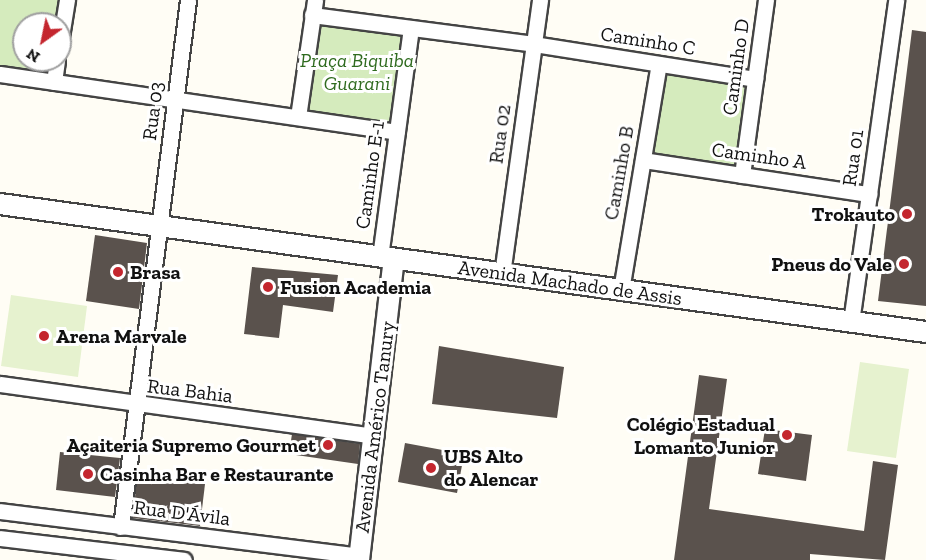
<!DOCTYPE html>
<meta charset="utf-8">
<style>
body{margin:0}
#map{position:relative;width:926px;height:560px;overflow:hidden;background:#fffdf5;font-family:"Zilla Slab",serif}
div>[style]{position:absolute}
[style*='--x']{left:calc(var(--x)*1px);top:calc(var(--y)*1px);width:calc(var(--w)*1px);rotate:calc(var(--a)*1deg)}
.green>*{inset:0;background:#d5ebbd}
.pitch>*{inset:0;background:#e6f2cf}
.building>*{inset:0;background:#5a524d}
.roads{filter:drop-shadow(2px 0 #444) drop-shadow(-2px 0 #444) drop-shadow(0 2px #444) drop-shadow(0 -2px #444)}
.minor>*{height:15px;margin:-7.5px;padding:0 7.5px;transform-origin:7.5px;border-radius:7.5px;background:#fff}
.tertiary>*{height:20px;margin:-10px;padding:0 10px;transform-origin:10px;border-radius:10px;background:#fff}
.dots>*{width:16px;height:16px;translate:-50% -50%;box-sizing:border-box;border:3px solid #fff;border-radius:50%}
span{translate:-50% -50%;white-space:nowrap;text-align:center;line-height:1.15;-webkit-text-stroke:6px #fff;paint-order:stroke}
.street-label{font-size:20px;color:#111}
.park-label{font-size:20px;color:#2f6b1f;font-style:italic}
.poi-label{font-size:20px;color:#111;font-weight:700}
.right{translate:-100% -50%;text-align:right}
.left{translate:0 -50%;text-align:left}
.north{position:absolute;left:12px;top:12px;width:60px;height:60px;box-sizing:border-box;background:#fff;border:2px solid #a0a0a0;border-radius:50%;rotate:213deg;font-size:16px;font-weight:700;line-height:24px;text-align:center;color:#111}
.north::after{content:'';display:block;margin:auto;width:21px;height:27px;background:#c4262e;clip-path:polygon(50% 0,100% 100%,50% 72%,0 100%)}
</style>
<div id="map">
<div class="green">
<div style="clip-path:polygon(0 0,61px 0,58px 24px,24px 24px,24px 60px,52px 60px,50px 75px,0 68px)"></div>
<div style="clip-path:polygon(317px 22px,408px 35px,396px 123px,305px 111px)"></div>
<div style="clip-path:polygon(666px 67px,750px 80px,737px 169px,653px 156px)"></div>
</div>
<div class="pitch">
<div style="clip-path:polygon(11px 295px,87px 306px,78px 377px,1px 366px)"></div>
<div style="clip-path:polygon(860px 362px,909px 369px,896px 458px,847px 451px)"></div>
</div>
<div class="building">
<div style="clip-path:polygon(912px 30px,926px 32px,926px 306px,878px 301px)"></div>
<div style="clip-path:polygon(95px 235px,147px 243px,139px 309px,86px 301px)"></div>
<div style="clip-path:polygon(252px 267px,338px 275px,333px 312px,283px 305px,279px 338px,244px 334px)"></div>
<div style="clip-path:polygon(439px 346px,564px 367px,557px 418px,432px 404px)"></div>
<div style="clip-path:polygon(699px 375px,727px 379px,709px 509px,864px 531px,873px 461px,898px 465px,885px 560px,810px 554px,810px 560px,674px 560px)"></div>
<div style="clip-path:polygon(765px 429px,812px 435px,806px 481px,758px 474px)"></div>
<div style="clip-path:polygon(292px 434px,360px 444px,358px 464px,289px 454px)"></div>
<div style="clip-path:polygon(405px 443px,464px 454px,457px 493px,398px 482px)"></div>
<div style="clip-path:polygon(60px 452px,120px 458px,115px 497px,56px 490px)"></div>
<div style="clip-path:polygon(137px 476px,205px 484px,200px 526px,133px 518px)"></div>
</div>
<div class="roads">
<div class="minor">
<div style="--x:312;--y:15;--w:224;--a:7.4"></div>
<div style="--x:534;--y:44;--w:224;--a:9"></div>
<div style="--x:60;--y:43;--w:44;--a:-80.8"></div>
<div style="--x:0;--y:74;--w:401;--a:8.3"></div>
<div style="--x:54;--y:82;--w:22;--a:-82"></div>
<div style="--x:298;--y:117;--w:118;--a:-81.7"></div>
<div style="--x:643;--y:160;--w:229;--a:8.6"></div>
<div style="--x:742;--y:175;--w:177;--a:-82.2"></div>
<div style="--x:380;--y:257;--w:231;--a:-82.3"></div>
<div style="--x:502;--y:274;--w:277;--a:-82.1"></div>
<div style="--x:621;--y:290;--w:229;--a:-80.5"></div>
<div style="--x:851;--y:322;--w:325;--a:-82"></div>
<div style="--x:0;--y:384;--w:379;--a:7.9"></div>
<div style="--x:0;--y:511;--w:362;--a:7.1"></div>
<div style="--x:121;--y:527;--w:531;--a:-82.75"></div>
<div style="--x:0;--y:538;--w:185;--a:6.8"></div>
</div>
<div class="tertiary">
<div style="--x:0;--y:204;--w:935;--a:7.87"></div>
<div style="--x:359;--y:560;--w:303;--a:-83.4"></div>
</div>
</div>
<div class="dots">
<div style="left:907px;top:214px;background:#c4262e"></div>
<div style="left:904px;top:264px;background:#c4262e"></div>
<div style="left:118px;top:272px;background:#c4262e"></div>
<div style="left:268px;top:287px;background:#c4262e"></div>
<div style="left:44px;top:336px;background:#c4262e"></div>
<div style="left:787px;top:435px;background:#c4262e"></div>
<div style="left:328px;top:445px;background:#c4262e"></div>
<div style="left:431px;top:468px;background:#c4262e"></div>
<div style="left:88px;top:474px;background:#c4262e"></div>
</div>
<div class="street-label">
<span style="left:648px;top:41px;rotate:9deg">Caminho C</span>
<span style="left:736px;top:67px;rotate:-82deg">Caminho D</span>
<span style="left:153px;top:111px;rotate:-83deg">Rua 03</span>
<span style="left:500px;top:134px;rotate:-82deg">Rua 02</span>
<span style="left:759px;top:156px;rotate:8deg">Caminho A</span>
<span style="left:853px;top:158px;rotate:-82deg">Rua 01</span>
<span style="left:619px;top:173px;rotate:-80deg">Caminho B</span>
<span style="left:370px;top:175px;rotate:-82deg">Caminho E-1</span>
<span style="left:570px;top:283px;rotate:8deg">Avenida Machado de Assis</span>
<span style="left:190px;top:391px;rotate:7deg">Rua Bahia</span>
<span style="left:375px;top:427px;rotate:-83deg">Avenida Américo Tanury</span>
<span style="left:182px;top:513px;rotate:7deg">Rua D'Ávila</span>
</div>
<div class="park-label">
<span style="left:357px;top:72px">Praça Biquiba<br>Guarani</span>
</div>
<div class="poi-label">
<span class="right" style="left:895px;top:214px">Trokauto</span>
<span class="right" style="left:892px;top:264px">Pneus do Vale</span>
<span class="left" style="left:130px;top:272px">Brasa</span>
<span class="left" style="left:280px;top:287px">Fusion Academia</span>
<span class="left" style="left:56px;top:336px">Arena Marvale</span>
<span class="right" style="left:775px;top:436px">Colégio Estadual<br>Lomanto Junior</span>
<span class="right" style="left:316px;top:445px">Açaiteria Supremo Gourmet</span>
<span class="left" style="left:444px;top:468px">UBS Alto<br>do Alencar</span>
<span class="left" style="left:100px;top:474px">Casinha Bar e Restaurante</span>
</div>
<div class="north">N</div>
</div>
